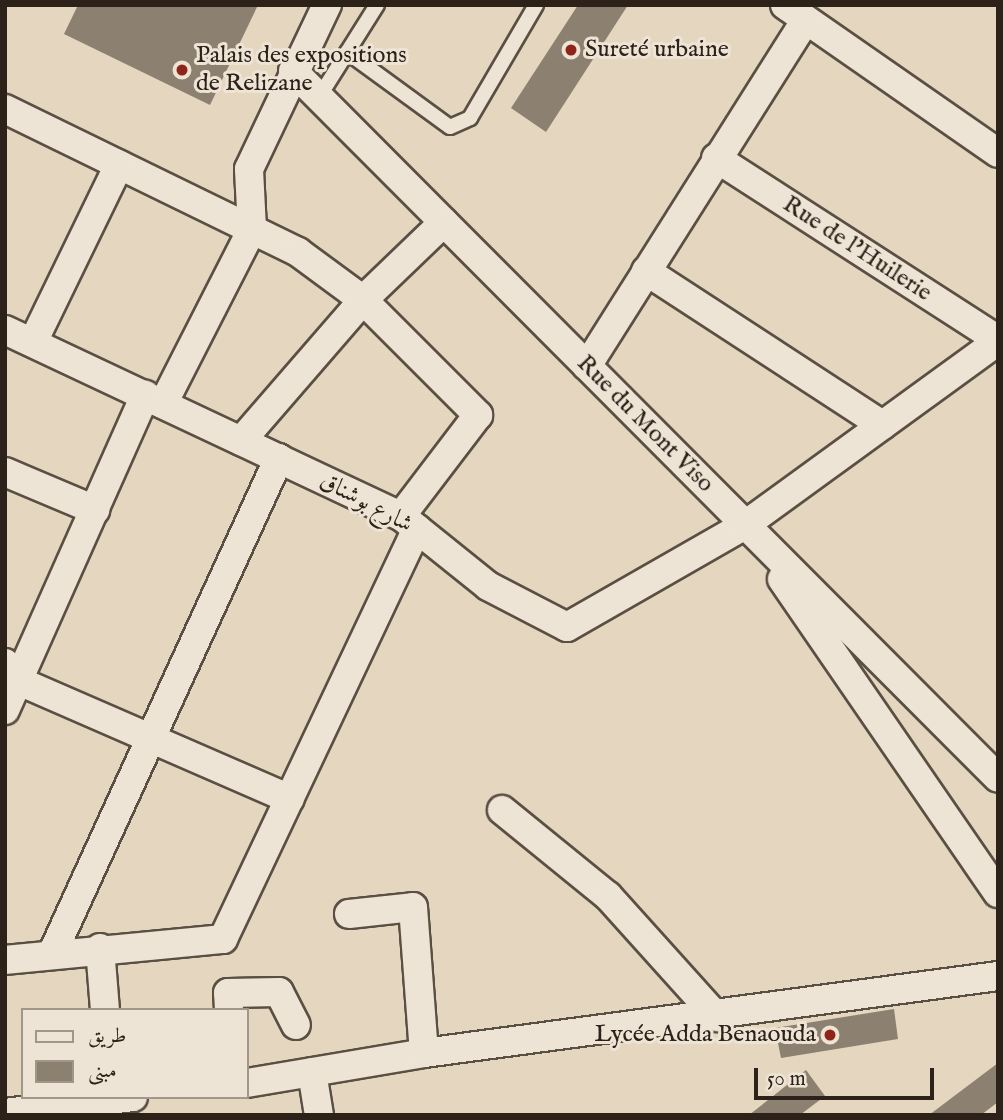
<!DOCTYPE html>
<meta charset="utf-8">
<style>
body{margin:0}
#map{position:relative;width:1003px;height:1120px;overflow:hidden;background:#e5d6bf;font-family:"IM FELL English",Amiri,serif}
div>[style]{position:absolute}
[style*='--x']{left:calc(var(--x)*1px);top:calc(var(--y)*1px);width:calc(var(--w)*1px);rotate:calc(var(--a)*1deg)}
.building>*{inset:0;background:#8c8070}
.roads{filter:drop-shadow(2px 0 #5a4f43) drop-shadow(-2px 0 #5a4f43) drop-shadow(0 2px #5a4f43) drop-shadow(0 -2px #5a4f43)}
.lane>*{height:14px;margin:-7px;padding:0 7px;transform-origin:7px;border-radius:7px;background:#eee4d5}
.street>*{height:28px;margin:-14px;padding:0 14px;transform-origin:14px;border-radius:14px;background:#eee4d5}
.dots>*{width:19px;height:19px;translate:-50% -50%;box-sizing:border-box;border:4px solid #eee4d5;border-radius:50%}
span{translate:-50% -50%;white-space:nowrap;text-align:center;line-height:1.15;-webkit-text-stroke:6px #eee4d5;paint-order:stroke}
.poi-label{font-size:24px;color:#2c221a}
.left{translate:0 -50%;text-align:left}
.right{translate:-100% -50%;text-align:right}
.street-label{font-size:24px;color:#2c221a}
.frame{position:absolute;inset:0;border:7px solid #2c221a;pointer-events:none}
.legend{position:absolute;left:21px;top:1008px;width:228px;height:91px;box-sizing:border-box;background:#eee4d5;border:2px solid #a0968a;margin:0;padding:9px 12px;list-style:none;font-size:21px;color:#2c221a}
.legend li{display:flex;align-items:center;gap:14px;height:35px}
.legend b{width:35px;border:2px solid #a0968a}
.scale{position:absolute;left:754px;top:1068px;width:180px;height:32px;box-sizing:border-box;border:4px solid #2c221a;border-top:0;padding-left:9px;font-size:21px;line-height:24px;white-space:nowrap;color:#2c221a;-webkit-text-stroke:5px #eee4d5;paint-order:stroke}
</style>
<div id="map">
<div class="building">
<div style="clip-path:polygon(78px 5px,258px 5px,210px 105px,64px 34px)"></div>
<div style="clip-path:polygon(578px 5px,628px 5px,546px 132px,511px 108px)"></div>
<div style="clip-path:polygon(894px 1009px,898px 1039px,781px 1058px,775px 1028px)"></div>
<div style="clip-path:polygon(998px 1063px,998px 1102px,981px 1115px,929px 1115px)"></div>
<div style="clip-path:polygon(806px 1070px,825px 1096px,800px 1115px,749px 1115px)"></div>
</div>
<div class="roads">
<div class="lane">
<div style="--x:347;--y:52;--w:127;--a:36.1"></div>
<div style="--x:450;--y:127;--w:22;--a:-24"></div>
<div style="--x:470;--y:118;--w:131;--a:-59.7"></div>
<div style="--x:319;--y:97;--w:109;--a:-57.8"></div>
</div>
<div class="street">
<div style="--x:785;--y:5;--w:259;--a:34.8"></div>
<div style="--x:293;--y:71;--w:998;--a:45.08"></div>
<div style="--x:5;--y:109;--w:326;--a:26"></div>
<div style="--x:298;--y:252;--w:81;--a:36.4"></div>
<div style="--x:363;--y:300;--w:163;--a:45"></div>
<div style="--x:478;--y:415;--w:127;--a:127.3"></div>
<div style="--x:716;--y:158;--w:336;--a:32.8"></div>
<div style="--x:646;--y:271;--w:282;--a:33.1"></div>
<div style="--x:5;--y:330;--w:438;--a:25.2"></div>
<div style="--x:401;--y:516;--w:112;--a:38.8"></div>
<div style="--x:488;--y:586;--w:89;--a:27.4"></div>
<div style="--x:567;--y:627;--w:205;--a:-29.8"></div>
<div style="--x:745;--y:525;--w:313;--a:-36"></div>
<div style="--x:33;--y:342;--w:197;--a:-64.1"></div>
<div style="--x:587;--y:366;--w:409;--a:-57.7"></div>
<div style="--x:163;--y:404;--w:196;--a:-63"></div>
<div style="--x:252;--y:229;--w:60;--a:-92.9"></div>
<div style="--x:249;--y:169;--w:182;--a:-64.6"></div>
<div style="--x:241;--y:441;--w:186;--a:-49.1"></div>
<div style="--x:363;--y:300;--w:112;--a:-43.9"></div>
<div style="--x:5;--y:472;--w:98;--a:22.9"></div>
<div style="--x:782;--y:579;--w:381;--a:55.5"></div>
<div style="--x:5;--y:663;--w:25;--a:50"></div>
<div style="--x:21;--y:682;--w:293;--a:23.5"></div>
<div style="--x:5;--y:710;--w:345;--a:-66"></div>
<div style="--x:502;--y:810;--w:136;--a:39.1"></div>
<div style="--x:608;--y:896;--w:163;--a:48"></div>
<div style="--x:349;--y:914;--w:64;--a:-6.2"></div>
<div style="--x:413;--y:907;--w:146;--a:85.7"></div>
<div style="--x:100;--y:948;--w:62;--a:85.4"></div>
<div style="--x:53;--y:952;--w:543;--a:-65.42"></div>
<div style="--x:5;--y:960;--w:219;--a:-5.5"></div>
<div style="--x:223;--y:939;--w:454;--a:-64.7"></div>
<div style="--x:229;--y:1010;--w:17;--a:-93"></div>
<div style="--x:228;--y:993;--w:51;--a:-1.1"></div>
<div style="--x:279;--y:992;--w:37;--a:63"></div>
<div style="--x:312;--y:1072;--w:44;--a:80.8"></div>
<div style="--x:247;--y:1083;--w:180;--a:-9.6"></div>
<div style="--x:424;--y:1053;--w:579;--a:-7.64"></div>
<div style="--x:5;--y:1113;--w:129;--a:-7.1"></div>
</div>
</div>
<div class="dots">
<div style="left:571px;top:50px;background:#8f2418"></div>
<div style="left:182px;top:70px;background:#8f2418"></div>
<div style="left:830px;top:1035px;background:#8f2418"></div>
</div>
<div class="poi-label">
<span class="left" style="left:585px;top:50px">Sureté urbaine</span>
<span class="left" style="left:196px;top:70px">Palais des expositions<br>de Relizane</span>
<span class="right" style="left:816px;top:1035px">Lycée Adda Benaouda</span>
</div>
<div class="street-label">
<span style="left:857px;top:249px;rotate:33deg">Rue de l'Huilerie</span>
<span style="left:645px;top:424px;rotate:45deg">Rue du Mont Viso</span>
<span style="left:366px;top:503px;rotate:28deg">شارع بوشناق</span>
</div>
<div class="frame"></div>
<ul class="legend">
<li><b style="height:9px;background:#eee4d5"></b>طريق</li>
<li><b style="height:19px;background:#8c8070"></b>مبنى</li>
</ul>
<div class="scale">50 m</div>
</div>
